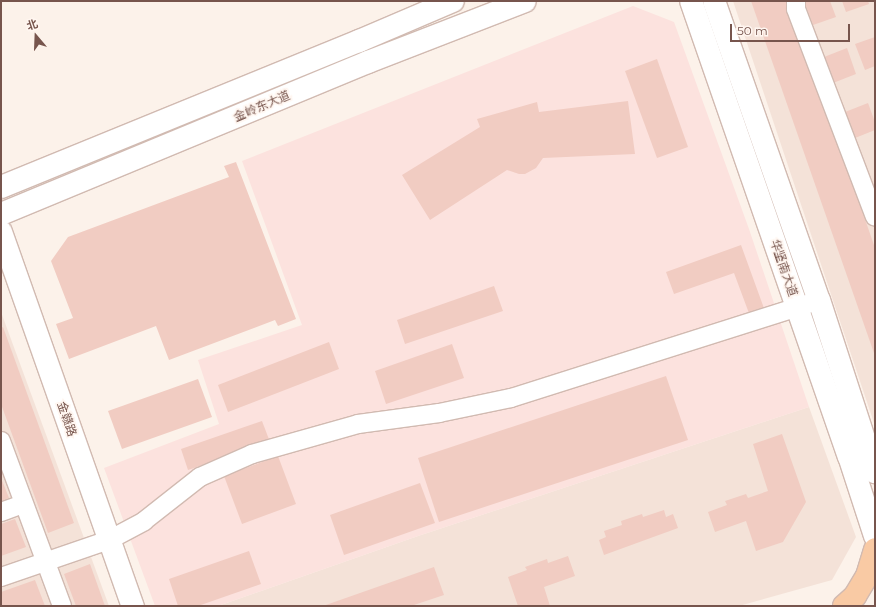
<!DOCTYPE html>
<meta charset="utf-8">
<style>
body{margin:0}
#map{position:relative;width:876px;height:607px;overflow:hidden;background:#fcf2ea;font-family:Montserrat,"Noto Sans SC",sans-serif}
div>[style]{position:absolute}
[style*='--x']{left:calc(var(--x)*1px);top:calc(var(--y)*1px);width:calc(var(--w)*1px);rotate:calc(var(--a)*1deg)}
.residential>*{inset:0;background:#f4e2d8}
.commercial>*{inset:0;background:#fce2de}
.building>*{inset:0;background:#f1ccc2}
.roads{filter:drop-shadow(1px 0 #d1bab1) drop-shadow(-1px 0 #d1bab1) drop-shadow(0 1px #d1bab1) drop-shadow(0 -1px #d1bab1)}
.street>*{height:18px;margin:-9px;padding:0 9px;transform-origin:9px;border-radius:9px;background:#fff}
.secondary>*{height:22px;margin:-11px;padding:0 11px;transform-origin:11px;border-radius:11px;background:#fff}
.primary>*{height:22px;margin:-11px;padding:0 11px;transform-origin:11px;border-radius:11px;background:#f9caa4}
span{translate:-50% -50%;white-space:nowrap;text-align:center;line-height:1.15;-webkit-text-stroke:3.5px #fff6f0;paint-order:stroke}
.street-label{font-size:12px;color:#77554d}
.frame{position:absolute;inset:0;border:2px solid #77554d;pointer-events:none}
.north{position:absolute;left:16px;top:16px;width:40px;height:40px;-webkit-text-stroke:3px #fff6f0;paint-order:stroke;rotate:341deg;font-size:11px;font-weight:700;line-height:16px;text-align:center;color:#77554d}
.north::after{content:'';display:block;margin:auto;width:14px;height:18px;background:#77554d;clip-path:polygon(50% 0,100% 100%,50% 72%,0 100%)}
.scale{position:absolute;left:730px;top:24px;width:120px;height:18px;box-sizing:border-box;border:2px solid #77554d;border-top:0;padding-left:5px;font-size:12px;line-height:14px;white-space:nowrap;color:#77554d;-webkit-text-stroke:3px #fff6f0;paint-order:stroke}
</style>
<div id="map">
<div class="residential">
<div style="clip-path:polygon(733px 1px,875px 1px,875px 426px)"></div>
<div style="clip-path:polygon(1px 312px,109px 606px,1px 606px)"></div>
<div style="clip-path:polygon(809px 407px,856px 537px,832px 580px,739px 606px,218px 606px,418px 536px)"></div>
</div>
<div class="commercial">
<div style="clip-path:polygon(633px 6px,674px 22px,749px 229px,809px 407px,418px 536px,218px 606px,155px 606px,104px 468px,219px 424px,198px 360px,302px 325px,242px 161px)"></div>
</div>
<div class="building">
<div style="clip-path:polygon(751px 1px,789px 1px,859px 202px,875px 248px,875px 356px)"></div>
<div style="clip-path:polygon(804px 1px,830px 1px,836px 17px,813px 25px)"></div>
<div style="clip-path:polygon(842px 1px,868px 1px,869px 4px,846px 12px)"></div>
<div style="clip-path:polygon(875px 37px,875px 66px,865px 70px,855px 44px)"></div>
<div style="clip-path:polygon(847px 48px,856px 74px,833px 83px,824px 57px)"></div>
<div style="clip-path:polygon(657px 59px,688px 147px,657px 158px,625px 71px)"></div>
<div style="clip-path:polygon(628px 101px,635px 154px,543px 158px,536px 168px,525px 174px,519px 174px,507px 170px,430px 220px,402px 175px,480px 127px,477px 119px,537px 102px,539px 112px)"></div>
<div style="clip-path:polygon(868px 103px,875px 122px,875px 130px,855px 138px,845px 112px)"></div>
<div style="clip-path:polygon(236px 162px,296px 319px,278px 326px,275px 320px,169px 360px,156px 326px,69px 359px,56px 324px,73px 318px,51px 261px,68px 237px,229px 177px,224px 166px)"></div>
<div style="clip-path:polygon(741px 245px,765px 311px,750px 316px,734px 273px,674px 294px,666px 272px)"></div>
<div style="clip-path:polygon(494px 286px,503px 311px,405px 344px,397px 320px)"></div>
<div style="clip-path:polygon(3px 327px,74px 523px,48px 533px,1px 404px,1px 328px)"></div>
<div style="clip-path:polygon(329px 342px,339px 369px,228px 412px,218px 385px)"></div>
<div style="clip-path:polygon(452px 344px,464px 378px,386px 404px,375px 371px)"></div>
<div style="clip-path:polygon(666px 376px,688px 440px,439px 522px,418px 458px)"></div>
<div style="clip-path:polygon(198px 379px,212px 417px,122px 449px,108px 411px)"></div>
<div style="clip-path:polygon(262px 421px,270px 442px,188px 470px,181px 449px)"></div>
<div style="clip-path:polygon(782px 434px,806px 502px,783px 542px,756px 551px,746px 521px,715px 532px,708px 512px,727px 505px,725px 501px,746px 494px,748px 498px,768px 491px,753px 444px)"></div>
<div style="clip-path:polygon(278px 456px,296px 504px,242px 524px,224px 476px)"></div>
<div style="clip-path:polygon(1px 478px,9px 498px,1px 501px)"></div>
<div style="clip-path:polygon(420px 483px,435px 523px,344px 555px,330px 515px)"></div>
<div style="clip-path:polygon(664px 510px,666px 517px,673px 514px,678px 528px,604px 555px,599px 540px,606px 537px,604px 531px,622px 525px,621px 521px,642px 514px,643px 517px)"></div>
<div style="clip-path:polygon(15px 519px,26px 547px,1px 556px,1px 524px)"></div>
<div style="clip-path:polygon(249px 551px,261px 584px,198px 606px,178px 606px,169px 579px)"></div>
<div style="clip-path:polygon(568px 556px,575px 576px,544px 587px,550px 606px,518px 606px,508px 577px,527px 570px,525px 567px,547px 559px,548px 563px)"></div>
<div style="clip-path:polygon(90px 564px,105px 606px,76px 606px,64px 574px)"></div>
<div style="clip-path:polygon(434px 567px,444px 595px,411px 606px,323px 606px)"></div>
<div style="clip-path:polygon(35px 580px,45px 606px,1px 606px,1px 592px)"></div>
</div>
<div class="roads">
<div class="street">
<div style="--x:796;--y:1;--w:8;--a:90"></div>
<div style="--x:796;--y:9;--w:222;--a:69.2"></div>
<div style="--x:1;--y:441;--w:176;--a:69.7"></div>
<div style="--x:1;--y:512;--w:23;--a:-20"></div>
<div style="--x:1;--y:577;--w:114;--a:-18.9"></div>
<div style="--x:109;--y:540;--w:40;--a:-28"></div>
<div style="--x:144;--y:521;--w:71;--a:-38.2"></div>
<div style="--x:200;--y:477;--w:57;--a:-23.9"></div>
<div style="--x:252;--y:454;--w:110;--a:-15.8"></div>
<div style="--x:358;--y:424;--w:82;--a:-7.7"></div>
<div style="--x:439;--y:413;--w:74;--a:-11.8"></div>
<div style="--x:511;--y:398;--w:314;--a:-17.6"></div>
</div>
<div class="secondary">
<div style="--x:691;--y:1;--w:482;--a:70.9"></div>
<div style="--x:849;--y:456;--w:84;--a:72"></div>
<div style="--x:714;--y:1;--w:317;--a:70.7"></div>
<div style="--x:819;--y:300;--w:181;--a:72"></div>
<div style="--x:1;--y:187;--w:387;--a:-22.2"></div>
<div style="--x:359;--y:41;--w:102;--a:-23.1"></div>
<div style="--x:1;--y:214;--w:397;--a:-22.5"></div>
<div style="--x:368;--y:62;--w:168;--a:-21.2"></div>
<div style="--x:1;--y:232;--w:397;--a:70.6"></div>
</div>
<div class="primary">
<div style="--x:844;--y:606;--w:15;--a:-42"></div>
<div style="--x:855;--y:596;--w:23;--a:-59"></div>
<div style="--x:867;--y:576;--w:28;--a:-73"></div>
</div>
</div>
<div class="street-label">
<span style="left:262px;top:106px;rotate:-23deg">金岭东大道</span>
<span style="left:784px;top:268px;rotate:71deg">华坚南大道</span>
<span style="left:67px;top:419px;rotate:71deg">金赣路</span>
</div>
<div class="frame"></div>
<div class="north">北</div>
<div class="scale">50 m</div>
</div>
